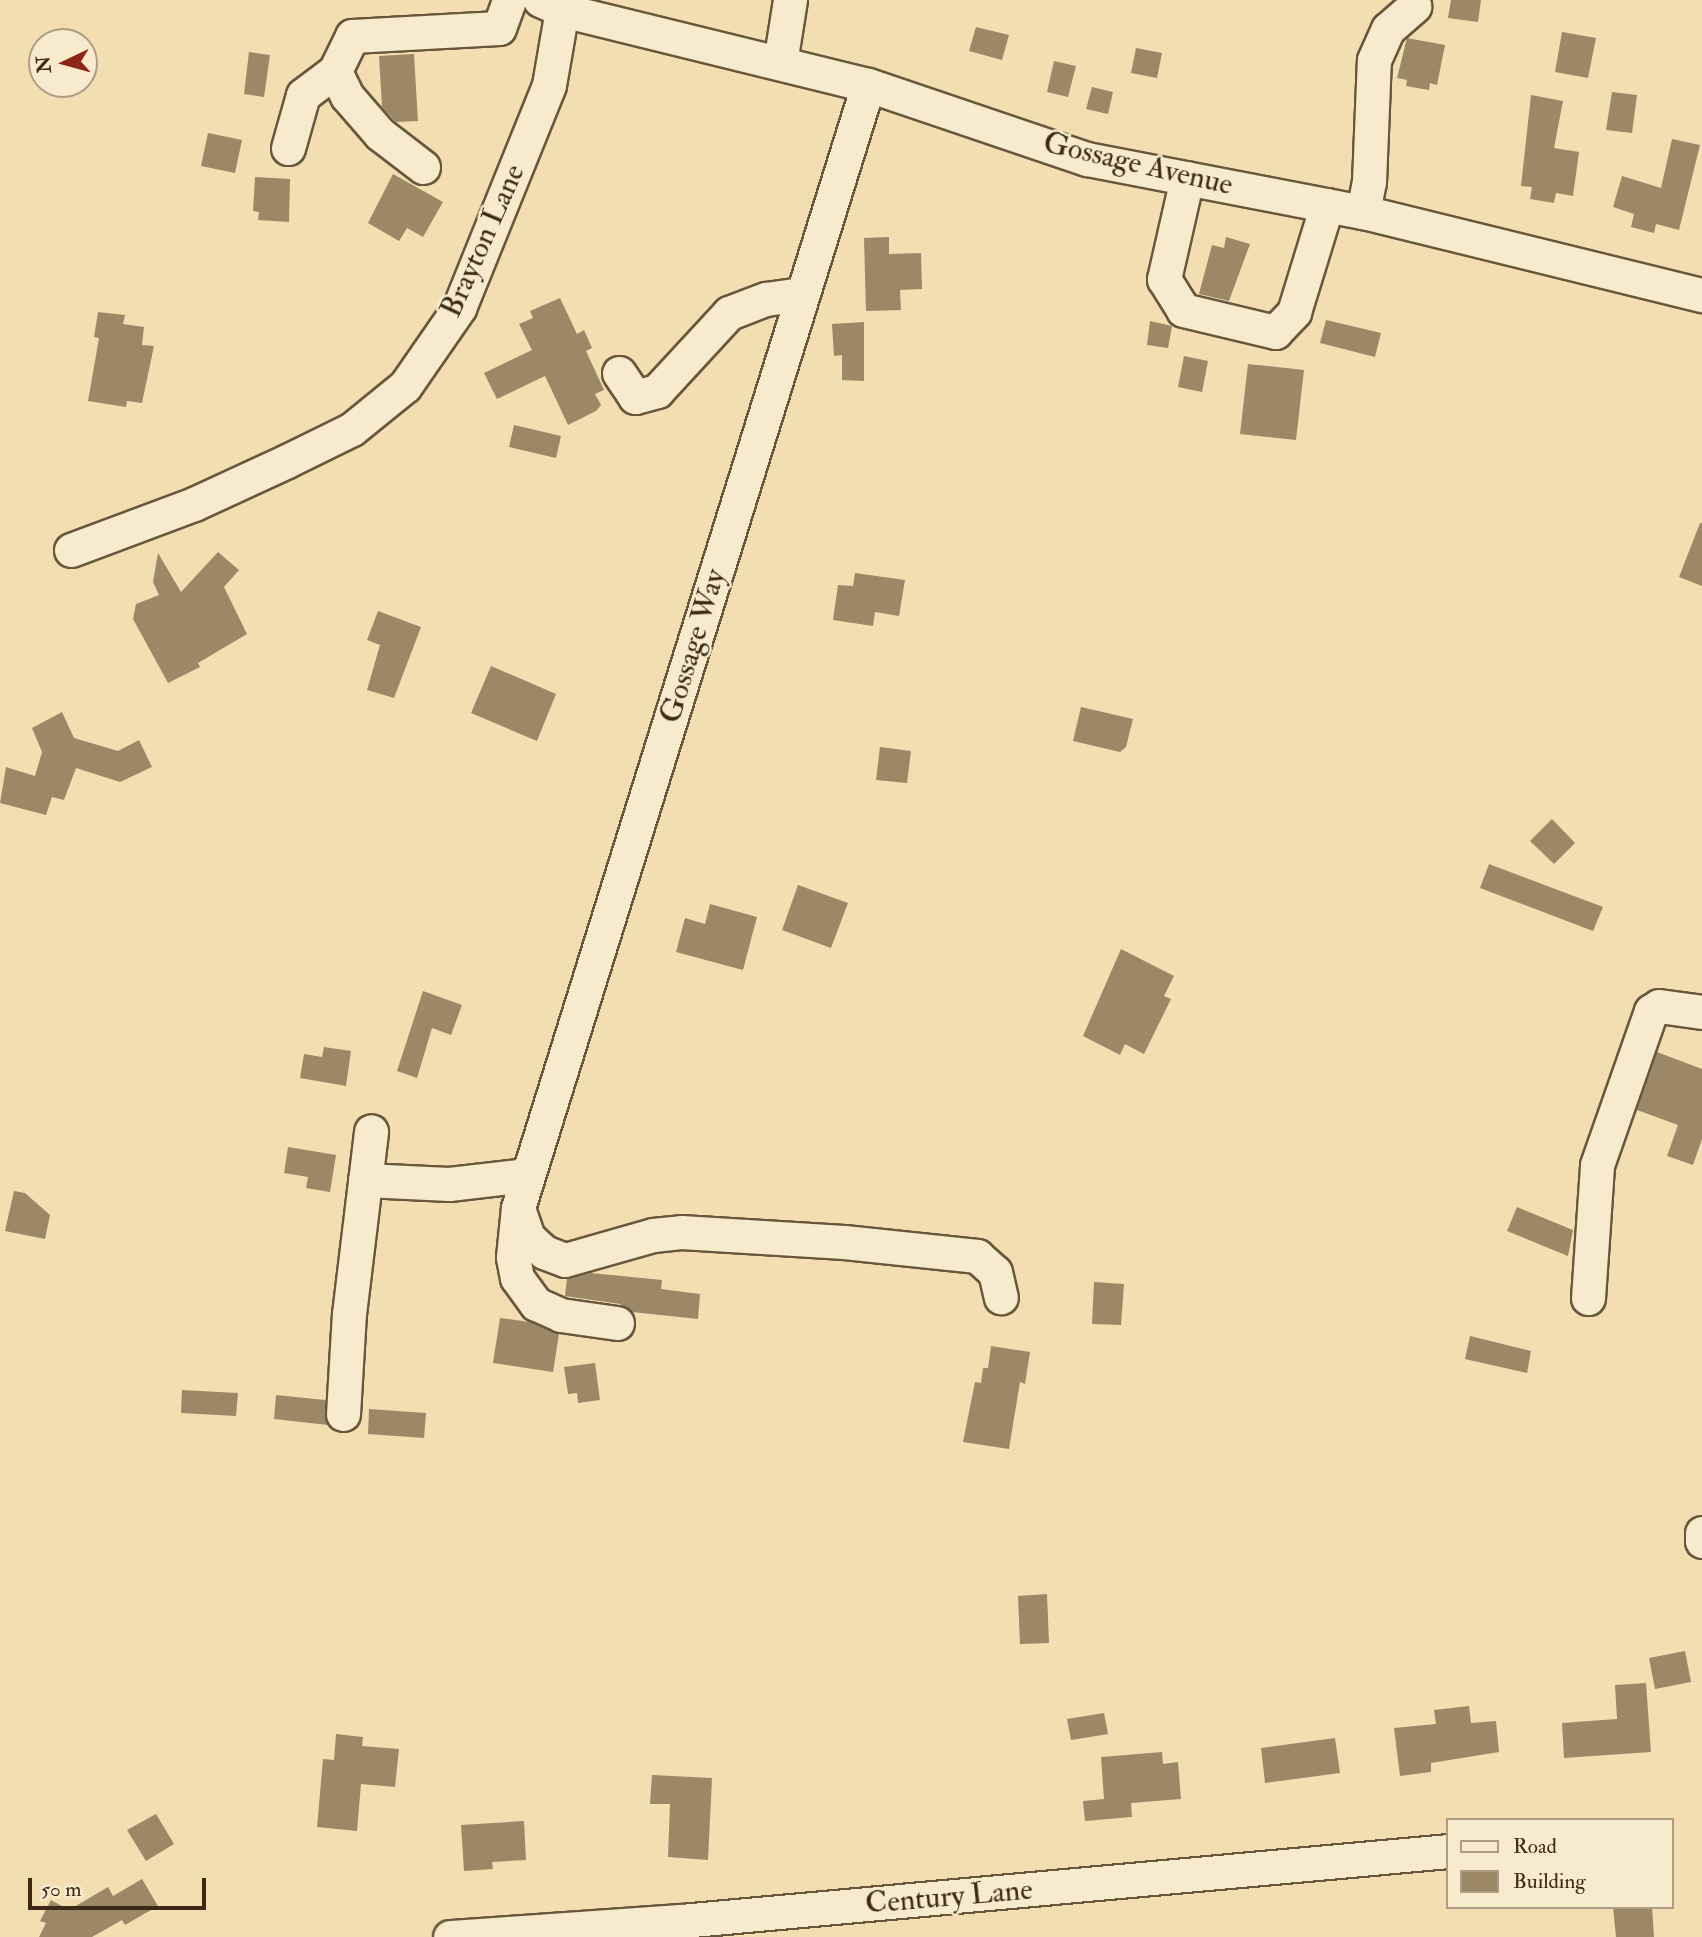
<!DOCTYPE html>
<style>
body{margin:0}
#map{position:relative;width:1702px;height:1937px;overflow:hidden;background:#f3deb2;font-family:"IM FELL Double Pica",serif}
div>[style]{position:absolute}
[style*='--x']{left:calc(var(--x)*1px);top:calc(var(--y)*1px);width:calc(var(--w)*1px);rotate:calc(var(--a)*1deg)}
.building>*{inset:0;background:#9b8867}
.roads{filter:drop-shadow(2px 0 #69573d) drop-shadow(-2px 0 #69573d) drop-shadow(0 2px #69573d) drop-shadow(0 -2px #69573d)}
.minor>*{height:33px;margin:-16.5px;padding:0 16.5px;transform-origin:16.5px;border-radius:16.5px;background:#f7eacd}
span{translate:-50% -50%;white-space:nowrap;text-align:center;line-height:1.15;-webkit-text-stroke:5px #f7eacd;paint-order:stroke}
.street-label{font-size:30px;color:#3b2a16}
.legend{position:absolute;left:1446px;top:1818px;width:228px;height:91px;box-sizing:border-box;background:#f7eacd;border:2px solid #ac9d84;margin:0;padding:9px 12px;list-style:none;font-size:21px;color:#3b2a16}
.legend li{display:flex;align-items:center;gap:14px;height:35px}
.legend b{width:35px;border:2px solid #ac9d84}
.north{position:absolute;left:28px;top:28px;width:70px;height:70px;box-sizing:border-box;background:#f7eacd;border:2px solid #ac9d84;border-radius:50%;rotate:265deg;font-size:19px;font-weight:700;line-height:28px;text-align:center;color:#3b2a16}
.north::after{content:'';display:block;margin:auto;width:24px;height:32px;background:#8f2418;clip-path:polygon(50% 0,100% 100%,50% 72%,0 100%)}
.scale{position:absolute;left:28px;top:1878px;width:178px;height:32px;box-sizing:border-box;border:4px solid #3b2a16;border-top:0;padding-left:9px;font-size:21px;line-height:24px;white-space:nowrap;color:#3b2a16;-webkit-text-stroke:5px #f7eacd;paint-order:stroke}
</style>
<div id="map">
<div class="building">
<div style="clip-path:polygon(1451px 0,1481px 0,1478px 22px,1448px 18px)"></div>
<div style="clip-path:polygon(976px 27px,1009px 35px,1002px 60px,969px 51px)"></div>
<div style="clip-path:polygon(1562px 32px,1596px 38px,1588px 78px,1555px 72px)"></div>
<div style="clip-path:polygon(1407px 38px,1445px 45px,1437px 85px,1430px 83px,1429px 90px,1406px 86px,1407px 80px,1397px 78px)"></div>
<div style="clip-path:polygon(1136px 48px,1162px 53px,1157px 78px,1131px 73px)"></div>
<div style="clip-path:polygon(249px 52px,270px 55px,264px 97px,244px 94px)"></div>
<div style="clip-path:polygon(414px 54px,418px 121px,396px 122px,382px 107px,379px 56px)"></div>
<div style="clip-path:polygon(1054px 61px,1076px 66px,1068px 97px,1047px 92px)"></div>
<div style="clip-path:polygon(1092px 87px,1113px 92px,1108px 114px,1086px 109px)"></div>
<div style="clip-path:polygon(1612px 92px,1637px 95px,1632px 133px,1606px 130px)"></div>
<div style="clip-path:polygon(1531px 95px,1563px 101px,1554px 148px,1579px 152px,1573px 196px,1556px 193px,1554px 203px,1530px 199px,1532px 187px,1521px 186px)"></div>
<div style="clip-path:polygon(208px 133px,242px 140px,235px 173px,201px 166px)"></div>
<div style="clip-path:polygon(1672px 139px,1700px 145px,1679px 230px,1656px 224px,1654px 233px,1631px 227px,1634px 214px,1613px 207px,1622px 176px,1661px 188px)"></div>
<div style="clip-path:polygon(393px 174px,443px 202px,423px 237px,407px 228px,399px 241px,368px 223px)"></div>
<div style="clip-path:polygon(255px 177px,290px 179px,289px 222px,258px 220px,259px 212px,253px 211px)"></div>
<div style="clip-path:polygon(889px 237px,889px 254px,921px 253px,922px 289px,900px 290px,901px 310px,866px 311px,864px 238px)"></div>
<div style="clip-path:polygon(1226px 237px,1250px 244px,1229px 301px,1199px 294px,1212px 245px,1224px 248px)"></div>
<div style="clip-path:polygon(560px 298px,577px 334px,584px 330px,592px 348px,586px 351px,604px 390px,595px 394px,601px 405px,596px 411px,568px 425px,545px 376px,497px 399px,484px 373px,532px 350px,519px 324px,533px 318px,530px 311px)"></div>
<div style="clip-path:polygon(98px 312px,125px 315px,123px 324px,144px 327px,142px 345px,154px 346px,142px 403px,127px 401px,126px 407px,88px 401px,99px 338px,94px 337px)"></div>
<div style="clip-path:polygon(1326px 320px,1381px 333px,1375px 357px,1320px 343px)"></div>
<div style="clip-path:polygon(1150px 321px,1172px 326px,1168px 348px,1147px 345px)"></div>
<div style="clip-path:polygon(864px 322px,864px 381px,842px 380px,842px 355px,834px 356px,832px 324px)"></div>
<div style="clip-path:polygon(1184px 356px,1208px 361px,1202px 392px,1178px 387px)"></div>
<div style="clip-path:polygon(1248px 364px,1304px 370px,1296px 440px,1240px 434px)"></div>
<div style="clip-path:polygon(514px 425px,561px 436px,556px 458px,509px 447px)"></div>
<div style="clip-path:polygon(1700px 523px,1702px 523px,1702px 586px,1679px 577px)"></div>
<div style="clip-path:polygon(218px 552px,239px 570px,224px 587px,247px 634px,198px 663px,200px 667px,168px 683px,133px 619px,136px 604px,159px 595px,153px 582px,158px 553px,181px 592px)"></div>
<div style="clip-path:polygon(855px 573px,905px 580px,899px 616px,875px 612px,873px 626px,833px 620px,838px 585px,853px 586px)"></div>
<div style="clip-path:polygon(378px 611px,421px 627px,394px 698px,367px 690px,380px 645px,367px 640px)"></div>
<div style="clip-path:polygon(491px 666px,556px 694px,537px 741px,471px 713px)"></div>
<div style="clip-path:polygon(1081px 707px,1133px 719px,1126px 747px,1120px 752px,1073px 741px)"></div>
<div style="clip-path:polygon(62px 712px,74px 738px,118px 751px,139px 740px,152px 767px,120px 782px,76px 768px,64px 800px,52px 797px,46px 815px,0 803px,6px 767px,35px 776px,42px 752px,32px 728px)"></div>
<div style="clip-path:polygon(880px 747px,911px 751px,907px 783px,876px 780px)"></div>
<div style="clip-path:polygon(1552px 819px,1575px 843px,1554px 864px,1530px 841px)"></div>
<div style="clip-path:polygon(1489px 864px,1603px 907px,1593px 931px,1480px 888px)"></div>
<div style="clip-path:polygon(798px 885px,848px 903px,831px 948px,782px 930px)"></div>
<div style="clip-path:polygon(710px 904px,757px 917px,743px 970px,676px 952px,685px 918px,705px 924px)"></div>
<div style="clip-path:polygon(1121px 949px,1174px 976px,1164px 996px,1171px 999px,1144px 1054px,1125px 1044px,1120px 1055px,1083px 1036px)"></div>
<div style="clip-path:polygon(423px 991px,462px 1005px,451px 1035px,432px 1028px,417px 1078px,397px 1071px)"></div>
<div style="clip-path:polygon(324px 1047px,351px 1051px,346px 1086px,300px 1078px,304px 1054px,322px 1057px)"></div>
<div style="clip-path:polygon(1657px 1052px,1702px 1069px,1702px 1139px,1693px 1165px,1667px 1156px,1678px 1125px,1637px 1110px)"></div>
<div style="clip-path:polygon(288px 1147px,336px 1155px,330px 1192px,306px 1188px,308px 1177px,284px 1173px)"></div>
<div style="clip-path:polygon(14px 1191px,25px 1193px,50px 1215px,45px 1239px,5px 1231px)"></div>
<div style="clip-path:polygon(1517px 1207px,1573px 1230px,1568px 1256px,1507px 1231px)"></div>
<div style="clip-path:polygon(591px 1273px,662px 1280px,661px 1289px,700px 1294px,698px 1319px,632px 1312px,620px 1304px,565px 1296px,567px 1278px)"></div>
<div style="clip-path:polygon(1094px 1282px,1124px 1284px,1121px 1325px,1092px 1324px)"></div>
<div style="clip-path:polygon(500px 1318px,530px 1322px,559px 1334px,553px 1372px,493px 1363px)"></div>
<div style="clip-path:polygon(1470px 1336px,1531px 1351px,1527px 1373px,1465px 1359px)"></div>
<div style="clip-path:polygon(991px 1346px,1030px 1352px,1025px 1384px,1020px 1382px,1009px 1449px,963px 1442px,975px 1382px,981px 1383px,983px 1368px,988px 1368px)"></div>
<div style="clip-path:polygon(595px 1363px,600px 1400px,578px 1403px,577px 1393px,568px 1394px,564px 1367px)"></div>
<div style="clip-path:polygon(182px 1390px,238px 1393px,236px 1416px,181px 1413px)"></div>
<div style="clip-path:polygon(276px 1395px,325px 1400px,328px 1425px,274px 1419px)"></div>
<div style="clip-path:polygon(369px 1409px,426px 1413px,424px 1438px,368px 1434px)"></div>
<div style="clip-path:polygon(1047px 1594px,1049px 1643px,1020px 1644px,1018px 1596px)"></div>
<div style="clip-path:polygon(1685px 1651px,1691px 1682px,1655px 1689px,1649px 1658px)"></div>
<div style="clip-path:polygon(1646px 1683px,1651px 1752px,1564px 1758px,1562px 1723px,1617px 1719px,1615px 1685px)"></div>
<div style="clip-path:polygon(1469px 1706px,1471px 1723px,1496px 1721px,1499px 1752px,1431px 1763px,1431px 1772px,1400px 1776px,1394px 1728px,1436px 1724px,1434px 1710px)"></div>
<div style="clip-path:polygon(1104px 1713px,1108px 1734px,1071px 1740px,1067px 1719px)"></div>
<div style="clip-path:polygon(336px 1734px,363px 1737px,362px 1746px,399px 1749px,395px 1787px,361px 1784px,357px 1831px,317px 1827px,323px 1759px,334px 1760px)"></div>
<div style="clip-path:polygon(1335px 1738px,1340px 1773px,1265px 1783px,1261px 1748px)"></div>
<div style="clip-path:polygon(1162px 1752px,1163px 1764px,1178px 1762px,1181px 1799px,1131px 1803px,1132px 1817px,1085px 1821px,1083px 1801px,1104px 1799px,1101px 1757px)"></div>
<div style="clip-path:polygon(652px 1775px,712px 1778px,708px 1860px,668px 1857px,670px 1804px,650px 1804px)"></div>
<div style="clip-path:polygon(156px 1814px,174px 1844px,146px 1861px,127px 1830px)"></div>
<div style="clip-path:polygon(524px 1821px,526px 1860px,492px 1862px,493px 1869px,464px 1871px,461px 1825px)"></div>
<div style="clip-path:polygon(142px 1879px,158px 1906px,125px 1925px,122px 1920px,92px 1937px,39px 1937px,46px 1923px,40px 1921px,51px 1900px,69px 1910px,108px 1887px,113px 1896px)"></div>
<div style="clip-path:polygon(1613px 1907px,1652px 1907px,1654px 1937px,1616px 1937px)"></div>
</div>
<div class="roads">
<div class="minor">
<div style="--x:540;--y:0;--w:24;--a:24"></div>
<div style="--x:562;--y:10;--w:315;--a:13.8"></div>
<div style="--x:868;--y:85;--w:231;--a:18.7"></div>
<div style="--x:1087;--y:159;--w:281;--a:10.9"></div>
<div style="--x:1363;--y:212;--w:349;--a:13.8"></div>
<div style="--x:780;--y:63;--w:64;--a:-81"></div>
<div style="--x:288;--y:148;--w:55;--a:-74.2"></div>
<div style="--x:303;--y:95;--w:40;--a:-37"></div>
<div style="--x:423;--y:167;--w:54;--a:-142.5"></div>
<div style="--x:380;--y:134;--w:50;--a:-131"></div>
<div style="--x:347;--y:96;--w:28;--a:-116"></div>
<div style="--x:335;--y:71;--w:39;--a:-64"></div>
<div style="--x:352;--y:36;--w:147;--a:-3.1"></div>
<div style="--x:499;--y:28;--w:30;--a:-70"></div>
<div style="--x:1187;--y:178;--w:104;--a:102.8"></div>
<div style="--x:1164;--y:279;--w:36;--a:58"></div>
<div style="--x:1183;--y:310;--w:95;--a:13.4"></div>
<div style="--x:1275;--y:332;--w:28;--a:-46"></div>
<div style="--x:1294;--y:312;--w:112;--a:-72.9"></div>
<div style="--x:1363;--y:212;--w:31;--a:-79"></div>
<div style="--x:1369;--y:182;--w:122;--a:-87.7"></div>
<div style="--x:1374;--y:60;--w:34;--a:-66"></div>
<div style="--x:1388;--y:29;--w:35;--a:-41"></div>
<div style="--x:619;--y:373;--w:29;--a:56"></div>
<div style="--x:635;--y:397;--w:23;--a:-15"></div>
<div style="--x:657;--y:391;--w:106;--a:-47.3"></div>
<div style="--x:729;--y:313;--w:40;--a:-21"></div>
<div style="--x:766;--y:299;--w:37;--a:-8"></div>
<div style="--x:71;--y:550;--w:131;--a:-20.5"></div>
<div style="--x:194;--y:504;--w:102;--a:-24.8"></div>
<div style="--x:287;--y:461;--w:72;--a:-26.2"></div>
<div style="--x:352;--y:429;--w:68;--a:-39.1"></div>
<div style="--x:405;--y:386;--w:95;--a:-55.3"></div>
<div style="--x:459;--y:308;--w:240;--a:-68"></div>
<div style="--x:549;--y:85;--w:76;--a:-80.2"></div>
<div style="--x:365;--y:1180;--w:84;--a:2.7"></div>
<div style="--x:449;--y:1184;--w:79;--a:-6.6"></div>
<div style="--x:518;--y:1208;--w:31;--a:71"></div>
<div style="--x:528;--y:1237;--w:22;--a:43"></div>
<div style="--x:544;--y:1252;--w:22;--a:21"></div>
<div style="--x:565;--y:1260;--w:91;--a:-15.9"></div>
<div style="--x:653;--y:1235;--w:28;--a:-6"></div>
<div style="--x:681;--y:1232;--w:163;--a:3.5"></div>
<div style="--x:844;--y:1242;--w:134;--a:6"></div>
<div style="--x:977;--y:1256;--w:24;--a:42"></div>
<div style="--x:995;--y:1272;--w:26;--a:77"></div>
<div style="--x:1588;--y:1298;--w:133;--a:-86.1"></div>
<div style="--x:1597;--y:1165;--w:163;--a:-70.7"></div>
<div style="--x:1651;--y:1011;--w:9;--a:-32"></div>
<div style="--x:1659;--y:1006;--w:43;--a:7.9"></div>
<div style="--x:617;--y:1323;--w:57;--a:-171.9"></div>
<div style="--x:561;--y:1315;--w:27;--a:-156"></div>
<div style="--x:536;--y:1304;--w:32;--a:-126"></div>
<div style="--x:517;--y:1278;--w:21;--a:-101"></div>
<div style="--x:513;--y:1257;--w:49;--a:-84.2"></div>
<div style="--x:518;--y:1208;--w:1176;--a:-72.69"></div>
<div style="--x:343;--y:1414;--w:100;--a:-86.6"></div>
<div style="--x:349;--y:1314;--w:184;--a:-83.1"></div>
<div style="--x:1702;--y:1533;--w:8;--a:90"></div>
<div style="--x:450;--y:1937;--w:232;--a:-4"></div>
<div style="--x:681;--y:1921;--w:770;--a:-5.21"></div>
</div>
</div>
<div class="street-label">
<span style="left:1138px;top:164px;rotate:13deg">Gossage Avenue</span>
<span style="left:483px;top:241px;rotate:-66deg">Brayton Lane</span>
<span style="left:693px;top:646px;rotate:-73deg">Gossage Way</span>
<span style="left:949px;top:1897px;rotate:-5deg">Century Lane</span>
</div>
<ul class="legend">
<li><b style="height:9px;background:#f7eacd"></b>Road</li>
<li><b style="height:19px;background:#9b8867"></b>Building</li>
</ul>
<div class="north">N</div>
<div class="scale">50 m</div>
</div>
